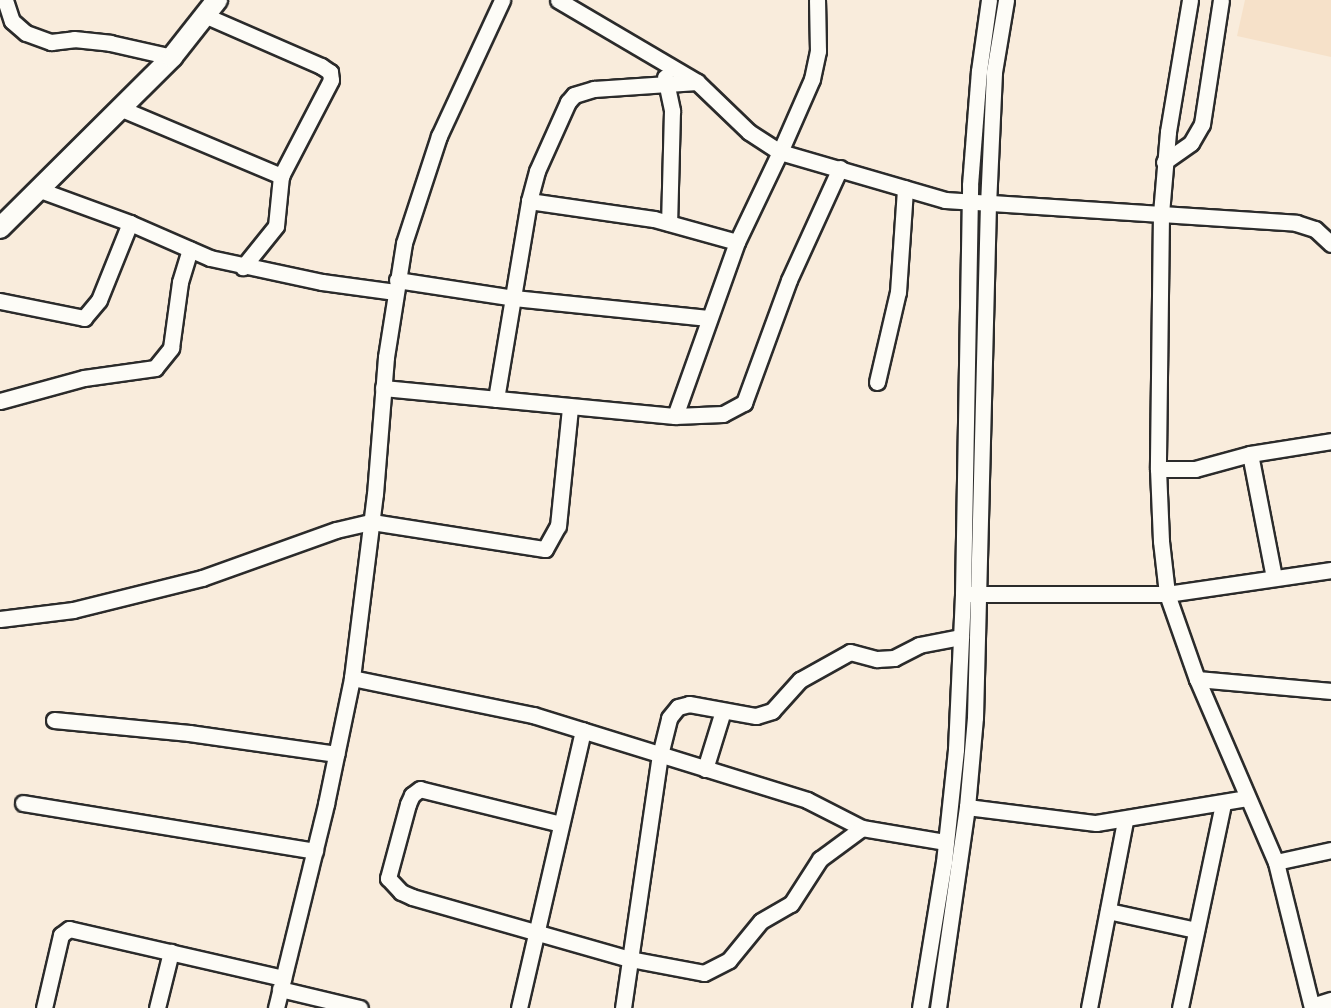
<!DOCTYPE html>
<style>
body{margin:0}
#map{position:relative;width:1331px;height:1008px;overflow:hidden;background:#f9ecdc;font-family:"Comic Neue",sans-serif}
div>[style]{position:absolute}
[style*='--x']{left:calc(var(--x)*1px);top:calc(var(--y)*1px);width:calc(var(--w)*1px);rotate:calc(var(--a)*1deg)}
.built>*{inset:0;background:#f6e1c9}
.roads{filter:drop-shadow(2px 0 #2b2b2b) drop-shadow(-2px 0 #2b2b2b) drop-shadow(0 2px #2b2b2b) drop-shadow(0 -2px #2b2b2b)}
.minor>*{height:15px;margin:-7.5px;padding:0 7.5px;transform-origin:7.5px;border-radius:7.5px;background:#fdfcf7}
.major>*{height:20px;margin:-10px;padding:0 10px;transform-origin:10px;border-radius:10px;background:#fdfcf7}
span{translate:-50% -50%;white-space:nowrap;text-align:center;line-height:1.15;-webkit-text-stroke:4.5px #fdfcf7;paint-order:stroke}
</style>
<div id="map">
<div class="built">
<div style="clip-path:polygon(1245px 0,1331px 0,1331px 57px,1237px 36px)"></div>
</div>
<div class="roads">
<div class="minor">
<div style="--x:5;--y:0;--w:22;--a:72"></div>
<div style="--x:12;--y:21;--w:18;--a:41"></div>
<div style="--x:26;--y:33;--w:27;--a:20"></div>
<div style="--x:51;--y:42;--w:23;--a:-7"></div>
<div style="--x:74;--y:39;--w:36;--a:6"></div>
<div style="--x:110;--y:43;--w:64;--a:12.7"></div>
<div style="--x:558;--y:0;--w:161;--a:30.5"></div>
<div style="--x:697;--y:82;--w:72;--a:43.9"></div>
<div style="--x:749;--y:132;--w:37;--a:33"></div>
<div style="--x:780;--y:152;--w:80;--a:-66.3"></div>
<div style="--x:812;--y:79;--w:29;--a:-78"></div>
<div style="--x:818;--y:51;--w:51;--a:-91.1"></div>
<div style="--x:1190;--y:0;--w:134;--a:99.5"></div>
<div style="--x:1168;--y:132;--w:82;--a:94.9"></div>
<div style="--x:1161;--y:214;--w:255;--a:90.7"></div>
<div style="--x:1158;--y:469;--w:72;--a:87.6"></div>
<div style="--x:1161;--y:541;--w:53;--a:83.5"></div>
<div style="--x:1167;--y:594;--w:90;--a:70.6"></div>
<div style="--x:1197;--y:679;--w:199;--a:66.7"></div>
<div style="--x:204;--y:15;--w:128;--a:23.6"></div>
<div style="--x:321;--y:66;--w:11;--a:34"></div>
<div style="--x:330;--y:72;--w:8;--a:83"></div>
<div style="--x:331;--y:80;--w:108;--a:117.5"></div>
<div style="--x:281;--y:176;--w:50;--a:95.7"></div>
<div style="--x:276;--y:226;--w:53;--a:128.8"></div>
<div style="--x:665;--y:77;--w:35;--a:78"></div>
<div style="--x:672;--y:111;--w:112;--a:91.5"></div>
<div style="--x:122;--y:109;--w:173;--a:22.8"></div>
<div style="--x:1164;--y:162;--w:33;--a:-35"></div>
<div style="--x:1191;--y:143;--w:22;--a:-60"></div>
<div style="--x:1202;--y:124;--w:125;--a:-81.3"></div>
<div style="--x:40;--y:190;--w:96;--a:20.1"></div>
<div style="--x:130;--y:223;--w:87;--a:23.6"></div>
<div style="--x:210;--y:258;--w:115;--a:12.1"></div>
<div style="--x:322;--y:282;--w:74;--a:7.8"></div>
<div style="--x:529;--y:201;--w:126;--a:8.2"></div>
<div style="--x:654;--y:219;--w:86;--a:15.5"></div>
<div style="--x:397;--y:280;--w:118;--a:8.7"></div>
<div style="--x:514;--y:298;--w:195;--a:5.9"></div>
<div style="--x:0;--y:301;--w:86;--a:11.4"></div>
<div style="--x:84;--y:318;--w:23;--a:-50"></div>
<div style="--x:99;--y:300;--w:83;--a:-68.1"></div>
<div style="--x:877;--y:382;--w:92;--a:-76.9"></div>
<div style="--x:898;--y:292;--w:104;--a:-86.1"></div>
<div style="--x:383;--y:388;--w:293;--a:5.5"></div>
<div style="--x:675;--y:416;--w:185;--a:-70.4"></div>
<div style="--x:737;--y:242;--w:100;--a:-64.5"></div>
<div style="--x:780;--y:152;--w:172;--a:16.2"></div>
<div style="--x:945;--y:200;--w:352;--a:3.7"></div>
<div style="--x:1296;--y:223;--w:20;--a:18"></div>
<div style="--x:1315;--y:229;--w:22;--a:43"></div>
<div style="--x:496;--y:399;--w:201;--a:-80.5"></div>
<div style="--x:529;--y:201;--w:31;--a:-75"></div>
<div style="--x:537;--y:171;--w:76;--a:-65.8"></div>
<div style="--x:568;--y:102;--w:9;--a:-49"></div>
<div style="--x:574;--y:95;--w:21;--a:-17"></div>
<div style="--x:594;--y:89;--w:103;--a:-3.9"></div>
<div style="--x:0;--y:401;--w:87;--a:-15.3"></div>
<div style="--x:84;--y:378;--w:72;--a:-8"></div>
<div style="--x:155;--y:368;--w:26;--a:-51"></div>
<div style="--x:171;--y:348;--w:67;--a:-82.2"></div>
<div style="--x:180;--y:282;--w:34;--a:-73"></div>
<div style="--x:675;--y:416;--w:48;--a:-2.4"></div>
<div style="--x:723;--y:414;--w:24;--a:-28"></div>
<div style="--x:744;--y:403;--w:131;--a:-69.9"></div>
<div style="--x:789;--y:280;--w:123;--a:-65.5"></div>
<div style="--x:1250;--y:454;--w:125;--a:79"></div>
<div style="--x:1158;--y:469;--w:37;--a:0"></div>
<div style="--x:1195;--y:469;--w:57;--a:-15.3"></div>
<div style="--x:1250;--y:454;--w:82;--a:-9.1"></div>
<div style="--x:970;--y:594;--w:197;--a:0"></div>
<div style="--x:1167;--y:594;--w:166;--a:-8.3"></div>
<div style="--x:0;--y:619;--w:74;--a:-7"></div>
<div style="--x:73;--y:610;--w:133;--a:-13.9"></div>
<div style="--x:202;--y:578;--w:142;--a:-19.7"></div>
<div style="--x:336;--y:530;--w:37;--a:-13"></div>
<div style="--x:372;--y:522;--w:175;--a:8.9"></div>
<div style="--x:545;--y:549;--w:26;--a:-61"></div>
<div style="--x:558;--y:526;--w:120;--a:-84.2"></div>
<div style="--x:352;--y:678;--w:185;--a:11.6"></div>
<div style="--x:533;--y:715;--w:287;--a:17.2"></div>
<div style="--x:807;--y:800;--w:62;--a:27"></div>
<div style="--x:862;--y:828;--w:85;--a:9.5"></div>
<div style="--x:1197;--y:679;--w:135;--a:5.1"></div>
<div style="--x:54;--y:720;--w:136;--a:5.5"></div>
<div style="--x:189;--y:733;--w:149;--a:8.1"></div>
<div style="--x:705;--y:769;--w:61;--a:-72.8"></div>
<div style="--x:23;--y:803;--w:296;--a:9.3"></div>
<div style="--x:967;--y:807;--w:130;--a:7.1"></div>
<div style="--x:1096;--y:823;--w:153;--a:-9.4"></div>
<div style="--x:561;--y:824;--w:145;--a:-166.1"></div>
<div style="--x:420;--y:789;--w:10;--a:143"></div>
<div style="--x:412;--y:795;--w:10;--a:114"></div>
<div style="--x:408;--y:804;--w:77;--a:105.1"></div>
<div style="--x:388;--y:878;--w:19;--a:47"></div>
<div style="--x:401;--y:892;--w:12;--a:24"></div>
<div style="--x:412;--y:897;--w:227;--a:15.9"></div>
<div style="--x:630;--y:959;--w:75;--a:10.7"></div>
<div style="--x:704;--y:973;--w:28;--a:-27"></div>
<div style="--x:729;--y:960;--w:50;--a:-50.6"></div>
<div style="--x:761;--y:921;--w:34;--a:-30"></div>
<div style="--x:791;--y:904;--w:54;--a:-57.2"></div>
<div style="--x:820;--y:859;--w:52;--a:-36.4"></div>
<div style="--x:1108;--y:911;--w:90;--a:12.2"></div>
<div style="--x:280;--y:989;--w:82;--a:13.4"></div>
<div style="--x:1312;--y:1006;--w:20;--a:-18"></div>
<div style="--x:44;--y:1008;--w:75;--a:-76.9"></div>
<div style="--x:61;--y:935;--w:10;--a:-37"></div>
<div style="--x:69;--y:929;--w:220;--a:12.9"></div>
<div style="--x:157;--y:1008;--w:58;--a:-76"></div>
<div style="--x:276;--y:1008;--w:210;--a:-76.2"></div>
<div style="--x:326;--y:804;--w:129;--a:-78.3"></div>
<div style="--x:352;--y:678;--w:185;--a:-82.9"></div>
<div style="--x:375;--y:494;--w:137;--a:-85.4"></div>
<div style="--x:386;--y:357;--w:115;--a:-81"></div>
<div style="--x:404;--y:243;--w:113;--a:-71.9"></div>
<div style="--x:439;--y:136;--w:150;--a:-65.1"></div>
<div style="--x:519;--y:1008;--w:285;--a:-77"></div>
<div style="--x:623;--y:1008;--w:256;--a:-81.7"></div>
<div style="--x:660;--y:755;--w:38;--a:-76"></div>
<div style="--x:669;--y:718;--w:14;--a:-51"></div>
<div style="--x:678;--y:707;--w:11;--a:-15"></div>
<div style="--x:689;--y:704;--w:68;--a:10.2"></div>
<div style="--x:756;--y:716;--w:17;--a:-17"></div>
<div style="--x:772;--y:711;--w:42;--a:-47.9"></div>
<div style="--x:800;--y:680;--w:57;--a:-29.2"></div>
<div style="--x:850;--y:652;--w:28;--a:15"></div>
<div style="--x:877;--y:659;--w:17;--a:-3"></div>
<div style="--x:894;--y:658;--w:28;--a:-27"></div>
<div style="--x:919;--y:645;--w:43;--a:-10.8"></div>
<div style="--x:920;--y:1008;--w:148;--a:-80.7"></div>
<div style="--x:944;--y:862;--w:114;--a:-83.9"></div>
<div style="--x:956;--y:749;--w:155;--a:-87.4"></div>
<div style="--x:963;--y:594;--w:409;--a:-89"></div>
<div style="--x:970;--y:185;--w:114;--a:-85.5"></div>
<div style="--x:979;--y:71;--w:72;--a:-82"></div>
<div style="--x:938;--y:1008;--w:203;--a:-81.8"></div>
<div style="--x:967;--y:807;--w:90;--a:-84.9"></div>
<div style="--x:975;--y:717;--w:512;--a:-88.55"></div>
<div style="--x:988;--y:205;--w:133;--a:-87.4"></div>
<div style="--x:994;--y:72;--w:73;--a:-80.5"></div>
<div style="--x:1089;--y:1008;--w:190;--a:-79.1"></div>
<div style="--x:1180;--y:1008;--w:208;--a:-78.1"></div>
<div style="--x:1312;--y:1008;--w:150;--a:-103.9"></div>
<div style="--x:1276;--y:862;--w:56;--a:-12.3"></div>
</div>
<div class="major">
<div style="--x:0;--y:228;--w:243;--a:-44.8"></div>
<div style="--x:172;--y:57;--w:73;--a:-51.7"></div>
</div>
</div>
</div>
